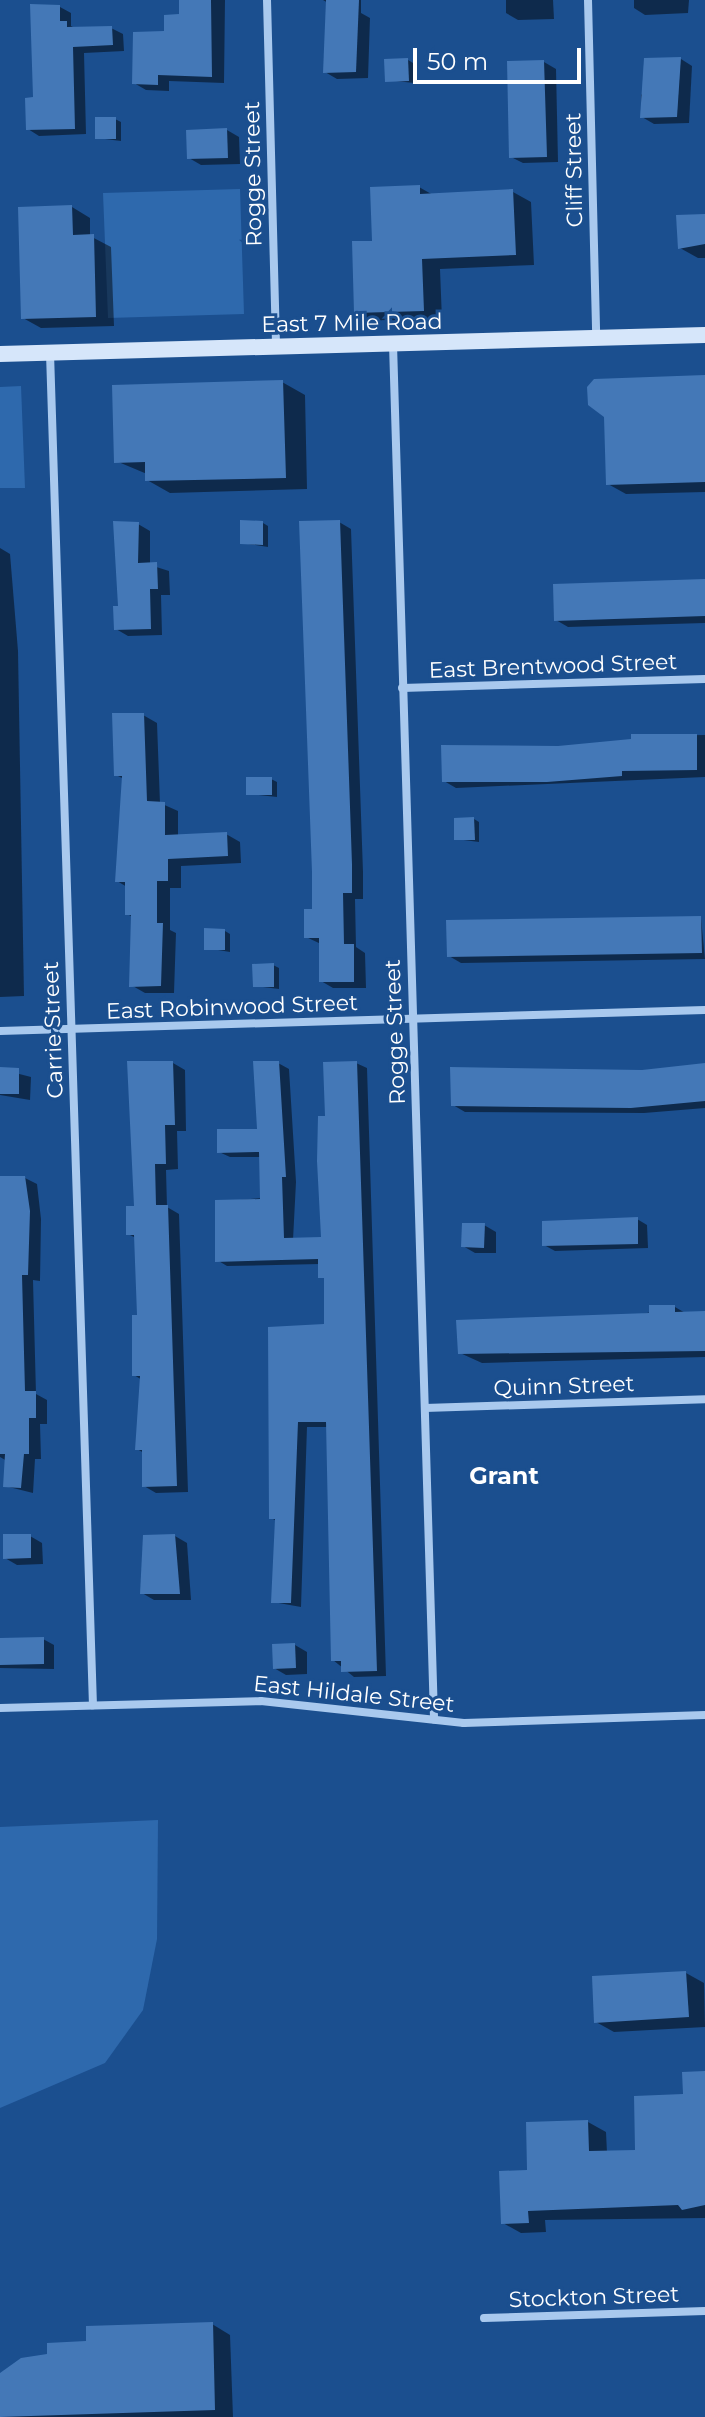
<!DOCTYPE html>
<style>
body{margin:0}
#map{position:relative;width:705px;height:2417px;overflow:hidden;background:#1b4f8f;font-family:Montserrat,sans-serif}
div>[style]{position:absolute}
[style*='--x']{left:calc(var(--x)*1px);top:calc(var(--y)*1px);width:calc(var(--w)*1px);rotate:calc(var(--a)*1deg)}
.green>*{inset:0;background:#2e69ad}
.shadow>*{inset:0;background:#0007}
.building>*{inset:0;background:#4478b7}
.street>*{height:8px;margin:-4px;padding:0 4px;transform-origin:4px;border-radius:4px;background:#a9c9ee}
.secondary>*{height:16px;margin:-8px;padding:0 8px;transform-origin:8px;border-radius:8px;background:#d6e6fa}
span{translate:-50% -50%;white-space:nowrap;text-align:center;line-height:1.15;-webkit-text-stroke:6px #1b4f8f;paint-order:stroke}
.street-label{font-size:22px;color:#fff}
.neighbourhood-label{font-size:24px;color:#fff;font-weight:700}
.scale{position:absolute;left:413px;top:48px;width:168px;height:36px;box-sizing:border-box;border:4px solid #fff;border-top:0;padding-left:10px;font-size:24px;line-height:28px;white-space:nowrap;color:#fff;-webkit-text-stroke:6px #1b4f8f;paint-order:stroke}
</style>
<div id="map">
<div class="green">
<div style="clip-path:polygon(240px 189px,244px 314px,108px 318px,103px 193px)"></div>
<div style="clip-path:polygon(21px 386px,25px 488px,0 488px,0 387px)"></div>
<div style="clip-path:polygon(158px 1820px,157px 1939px,143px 2010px,105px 2063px,0 2108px,0 1827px)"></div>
</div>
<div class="shadow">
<div style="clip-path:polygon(181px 0,225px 0,224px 83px,169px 81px,169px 91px,146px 90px,134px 83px,181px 16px)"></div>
<div style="clip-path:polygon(323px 0,361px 0,361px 13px,370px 18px,368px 78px,337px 79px,325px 72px,328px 3px)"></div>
<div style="clip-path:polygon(506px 0,553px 0,554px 19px,518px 20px,506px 13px)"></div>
<div style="clip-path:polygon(634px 0,689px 0,688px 13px,645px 15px,634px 8px)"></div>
<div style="clip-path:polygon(60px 7px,71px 13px,71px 26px,77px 29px,111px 28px,123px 34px,124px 51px,84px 53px,86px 134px,39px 136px,28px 129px)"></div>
<div style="clip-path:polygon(681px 59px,692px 66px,689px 123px,654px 124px,642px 117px,641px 95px)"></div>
<div style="clip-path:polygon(408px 60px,413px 63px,414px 83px,387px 80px)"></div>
<div style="clip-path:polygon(544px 62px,556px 69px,558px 162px,523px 163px,511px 157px)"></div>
<div style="clip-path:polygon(115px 119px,121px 122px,121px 141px,97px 138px)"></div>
<div style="clip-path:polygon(227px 130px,239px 137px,240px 164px,201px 165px,189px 158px)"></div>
<div style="clip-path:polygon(419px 187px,433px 195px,513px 192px,531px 202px,534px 265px,440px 269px,442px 320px,374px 322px,356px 312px,375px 243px)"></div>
<div style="clip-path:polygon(72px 207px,90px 218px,90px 236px,111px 247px,114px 326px,41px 328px,23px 318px)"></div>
<div style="clip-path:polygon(705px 215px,705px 258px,698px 258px,680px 248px)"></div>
<div style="clip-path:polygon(705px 377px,705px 492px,626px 494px,608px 484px)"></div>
<div style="clip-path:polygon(282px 382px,305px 395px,307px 489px,170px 493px,147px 480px,147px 474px,116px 461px)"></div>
<div style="clip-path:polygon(339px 522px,351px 529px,363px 872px,363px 899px,355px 899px,356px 947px,365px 953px,366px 988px,333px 988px,321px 981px,321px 944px,306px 937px,314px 911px)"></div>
<div style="clip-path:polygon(263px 523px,268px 526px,268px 547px,242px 543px)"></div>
<div style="clip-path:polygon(138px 524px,150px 531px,150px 565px,169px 571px,170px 595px,161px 595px,162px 635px,128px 636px,116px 629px)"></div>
<div style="clip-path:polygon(0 548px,10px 554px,18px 651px,24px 996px,0 997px)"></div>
<div style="clip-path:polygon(705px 582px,705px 623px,568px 627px,556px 620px)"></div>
<div style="clip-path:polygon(143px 715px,157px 723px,160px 803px,178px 811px,178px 837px,226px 834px,240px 842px,241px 863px,181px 866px,181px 888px,170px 888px,170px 930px,176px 933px,174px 993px,145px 993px,131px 985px,133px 917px,127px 914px,127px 887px,117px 881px,124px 779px,116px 775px)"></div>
<div style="clip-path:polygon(705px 735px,705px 777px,456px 788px,444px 781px,558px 748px,633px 741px,633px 736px)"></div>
<div style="clip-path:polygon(271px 779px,277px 782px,277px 797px,248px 794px)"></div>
<div style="clip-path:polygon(474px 819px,479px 822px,479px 842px,456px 839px)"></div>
<div style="clip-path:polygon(701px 918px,705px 959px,461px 963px,449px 956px)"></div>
<div style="clip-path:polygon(225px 931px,230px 934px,230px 952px,206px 948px)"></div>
<div style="clip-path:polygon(273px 965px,279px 968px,279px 989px,255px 986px)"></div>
<div style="clip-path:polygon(173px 1063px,185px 1070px,186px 1131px,177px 1131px,178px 1169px,166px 1170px,167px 1207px,179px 1214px,188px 1492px,156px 1493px,144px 1486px,144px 1453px,137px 1449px,142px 1380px,134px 1375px,139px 1317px,136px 1238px,128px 1234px)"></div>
<div style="clip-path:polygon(278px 1063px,289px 1069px,296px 1182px,293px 1240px,323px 1239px,327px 1118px,356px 1063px,367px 1068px,386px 1676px,354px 1677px,333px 1660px,328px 1427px,307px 1427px,301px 1607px,273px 1602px,277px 1521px,271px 1518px,270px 1328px,326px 1326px,326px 1279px,320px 1264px,227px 1266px,217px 1260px,217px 1202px,262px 1198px,261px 1157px,230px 1157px,219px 1152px,259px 1131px)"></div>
<div style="clip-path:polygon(682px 1066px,705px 1066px,705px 1108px,644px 1113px,465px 1112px,453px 1105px,682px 1071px)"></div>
<div style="clip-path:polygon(0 1069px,31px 1077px,30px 1100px,0 1095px)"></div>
<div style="clip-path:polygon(0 1178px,25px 1178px,37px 1184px,41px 1219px,40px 1281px,33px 1280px,36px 1394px,47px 1400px,47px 1424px,40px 1424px,41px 1459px,35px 1459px,33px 1493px,5px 1486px,7px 1461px,0 1457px)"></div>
<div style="clip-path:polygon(637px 1219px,647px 1225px,648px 1248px,555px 1251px,544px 1245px)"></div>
<div style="clip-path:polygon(484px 1225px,496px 1232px,496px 1253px,475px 1253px,463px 1246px)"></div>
<div style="clip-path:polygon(675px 1307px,687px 1314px,705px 1313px,705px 1357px,482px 1363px,460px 1353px)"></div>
<div style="clip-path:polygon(30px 1536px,42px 1543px,43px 1564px,17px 1565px,5px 1558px)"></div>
<div style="clip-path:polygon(175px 1536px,187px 1543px,191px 1600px,154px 1600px,142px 1593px)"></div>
<div style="clip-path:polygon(43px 1639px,54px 1645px,54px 1669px,0 1668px,0 1641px)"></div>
<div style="clip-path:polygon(295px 1645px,307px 1652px,307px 1674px,286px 1675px,274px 1668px)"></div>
<div style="clip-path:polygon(686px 1973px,704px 1983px,705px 2027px,614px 2032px,596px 2022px)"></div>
<div style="clip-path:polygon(705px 2073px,705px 2218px,545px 2220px,546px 2232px,521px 2233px,503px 2223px,530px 2172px,588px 2122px,606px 2132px,607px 2153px,638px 2152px)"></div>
<div style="clip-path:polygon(212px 2324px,230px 2335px,233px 2417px,0 2417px,0 2379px,49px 2356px,88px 2343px)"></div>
</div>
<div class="building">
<div style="clip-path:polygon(179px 0,211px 0,212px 77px,158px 75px,158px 85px,132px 84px,133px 32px,164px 31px,164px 15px,179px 14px)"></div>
<div style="clip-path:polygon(326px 0,359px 0,356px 72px,323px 73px)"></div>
<div style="clip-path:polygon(30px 4px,60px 5px,60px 21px,67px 21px,67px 27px,112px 26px,113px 45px,73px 47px,75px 129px,26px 130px,25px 98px,33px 97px)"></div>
<div style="clip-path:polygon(681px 57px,677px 117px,640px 118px,644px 58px)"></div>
<div style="clip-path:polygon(408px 58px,409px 81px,385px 82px,384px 59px)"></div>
<div style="clip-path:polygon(544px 60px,547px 157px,509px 158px,507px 61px)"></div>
<div style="clip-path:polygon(95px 117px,116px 117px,116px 139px,95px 139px)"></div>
<div style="clip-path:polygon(227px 128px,228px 158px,187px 159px,186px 130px)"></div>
<div style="clip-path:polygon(420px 185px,420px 194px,513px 189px,516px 255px,422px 259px,424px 311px,354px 313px,352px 241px,372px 241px,370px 187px)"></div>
<div style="clip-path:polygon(72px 205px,73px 235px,94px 234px,96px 317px,21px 319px,18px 207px)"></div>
<div style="clip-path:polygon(705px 214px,705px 244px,678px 249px,676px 215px)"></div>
<div style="clip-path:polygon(705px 375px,705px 482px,606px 485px,604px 417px,588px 405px,587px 387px,594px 379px)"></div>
<div style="clip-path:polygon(283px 380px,286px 478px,145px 481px,145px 462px,114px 463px,112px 385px)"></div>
<div style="clip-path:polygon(240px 520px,263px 521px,263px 545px,240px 544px)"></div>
<div style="clip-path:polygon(340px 520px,352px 864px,352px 893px,343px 893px,344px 944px,354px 944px,354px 982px,319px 982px,319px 938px,304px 938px,304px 909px,312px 909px,312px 872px,299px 521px)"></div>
<div style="clip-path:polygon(113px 521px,139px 522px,138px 563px,157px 562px,158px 589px,150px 589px,151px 629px,114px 630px,113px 606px,118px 606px)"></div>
<div style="clip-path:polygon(705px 579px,705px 616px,554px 621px,553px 584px)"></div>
<div style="clip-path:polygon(112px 713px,144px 713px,147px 801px,165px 802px,165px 835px,227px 832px,228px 856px,168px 859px,168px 881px,157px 881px,157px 923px,163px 923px,161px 986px,129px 987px,131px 915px,125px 915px,125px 882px,115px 882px,122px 776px,114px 776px)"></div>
<div style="clip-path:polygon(631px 734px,697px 734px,697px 770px,622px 771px,622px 776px,547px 782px,442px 782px,441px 745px,558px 746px,631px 739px)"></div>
<div style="clip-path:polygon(246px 777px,272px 777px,272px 795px,246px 795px)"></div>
<div style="clip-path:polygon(474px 817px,475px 840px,454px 840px,454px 818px)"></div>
<div style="clip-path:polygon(701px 916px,702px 953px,447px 957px,446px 920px)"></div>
<div style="clip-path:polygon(204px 928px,225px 929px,225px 950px,204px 950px)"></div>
<div style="clip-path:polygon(274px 963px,274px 987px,253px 987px,252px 964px)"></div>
<div style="clip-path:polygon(127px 1061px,173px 1061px,175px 1125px,165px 1125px,166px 1164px,155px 1164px,156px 1205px,168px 1205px,177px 1486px,142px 1487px,142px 1450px,135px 1450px,140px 1376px,132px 1376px,132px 1315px,137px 1315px,134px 1235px,126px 1235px,126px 1206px,134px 1206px)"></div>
<div style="clip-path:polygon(253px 1061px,279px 1061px,286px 1177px,282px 1177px,284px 1238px,321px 1237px,317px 1161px,318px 1116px,325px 1116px,323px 1062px,357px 1061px,377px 1671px,341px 1672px,341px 1661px,331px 1661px,326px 1422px,298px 1422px,291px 1603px,271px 1603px,275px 1519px,269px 1519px,268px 1327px,324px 1324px,324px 1278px,318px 1278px,318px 1259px,215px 1262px,215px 1200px,260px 1199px,259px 1152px,217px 1153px,217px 1129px,257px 1129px)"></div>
<div style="clip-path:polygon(705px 1063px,705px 1101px,631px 1108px,451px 1106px,450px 1067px,642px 1070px)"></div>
<div style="clip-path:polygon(0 1067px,19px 1068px,19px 1094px,0 1094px)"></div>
<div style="clip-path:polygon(0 1176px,25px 1176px,30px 1211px,28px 1275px,22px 1275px,25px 1391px,36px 1391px,36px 1418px,29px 1418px,29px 1454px,24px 1454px,21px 1488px,3px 1487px,5px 1454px,0 1454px)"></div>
<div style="clip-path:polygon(638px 1217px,638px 1244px,542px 1246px,542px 1221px)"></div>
<div style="clip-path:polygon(462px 1223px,485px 1223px,484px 1248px,461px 1247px)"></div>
<div style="clip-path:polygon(649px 1305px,675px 1305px,675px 1312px,705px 1311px,705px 1351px,458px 1354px,456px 1320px,649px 1313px)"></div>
<div style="clip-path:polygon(3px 1534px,31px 1534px,31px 1558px,3px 1559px)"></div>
<div style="clip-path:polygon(175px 1534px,180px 1594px,140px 1594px,143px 1535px)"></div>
<div style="clip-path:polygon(44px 1637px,44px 1664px,0 1665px,0 1638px)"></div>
<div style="clip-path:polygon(295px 1643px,296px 1668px,273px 1669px,272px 1644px)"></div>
<div style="clip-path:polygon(686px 1971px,689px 2017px,594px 2023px,592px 1976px)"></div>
<div style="clip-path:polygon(705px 2071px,705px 2205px,682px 2210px,678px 2205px,528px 2211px,529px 2223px,501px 2224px,499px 2171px,527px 2170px,526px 2122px,588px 2120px,589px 2151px,635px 2150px,634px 2096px,683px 2094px,682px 2072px)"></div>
<div style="clip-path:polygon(213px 2322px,215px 2410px,0 2417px,0 2373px,21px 2358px,47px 2354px,47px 2343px,86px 2341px,86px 2326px)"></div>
</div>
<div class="street">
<div style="--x:267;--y:0;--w:346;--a:88.5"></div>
<div style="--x:588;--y:0;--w:339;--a:88.6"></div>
<div style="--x:393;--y:344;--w:1376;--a:88.29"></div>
<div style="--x:50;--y:353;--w:1353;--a:88.18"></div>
<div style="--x:402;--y:688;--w:303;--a:-1.7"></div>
<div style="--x:0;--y:1031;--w:705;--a:-1.71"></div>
<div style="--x:425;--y:1408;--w:280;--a:-1.8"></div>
<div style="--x:0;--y:1708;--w:261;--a:-1.5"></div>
<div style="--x:261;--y:1701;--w:204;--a:6.2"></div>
<div style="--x:464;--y:1723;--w:241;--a:-1.9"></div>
<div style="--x:484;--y:2318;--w:221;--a:-1.8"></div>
</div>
<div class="secondary">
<div style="--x:0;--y:354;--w:705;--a:-1.54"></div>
</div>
<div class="street-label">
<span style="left:574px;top:170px;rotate:-91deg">Cliff Street</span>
<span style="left:253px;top:174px;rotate:-91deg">Rogge Street</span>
<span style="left:352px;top:323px;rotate:-1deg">East 7 Mile Road</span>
<span style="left:553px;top:666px;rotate:-2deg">East Brentwood Street</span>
<span style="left:232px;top:1007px;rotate:-2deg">East Robinwood Street</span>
<span style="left:53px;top:1030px;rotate:-92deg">Carrie Street</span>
<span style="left:395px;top:1032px;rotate:-92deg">Rogge Street</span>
<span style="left:564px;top:1386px;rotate:-2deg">Quinn Street</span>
<span style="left:354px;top:1694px;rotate:6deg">East Hildale Street</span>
<span style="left:594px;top:2297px;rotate:-2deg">Stockton Street</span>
</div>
<div class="neighbourhood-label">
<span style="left:504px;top:1476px">Grant</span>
</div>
<div class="scale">50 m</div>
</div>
